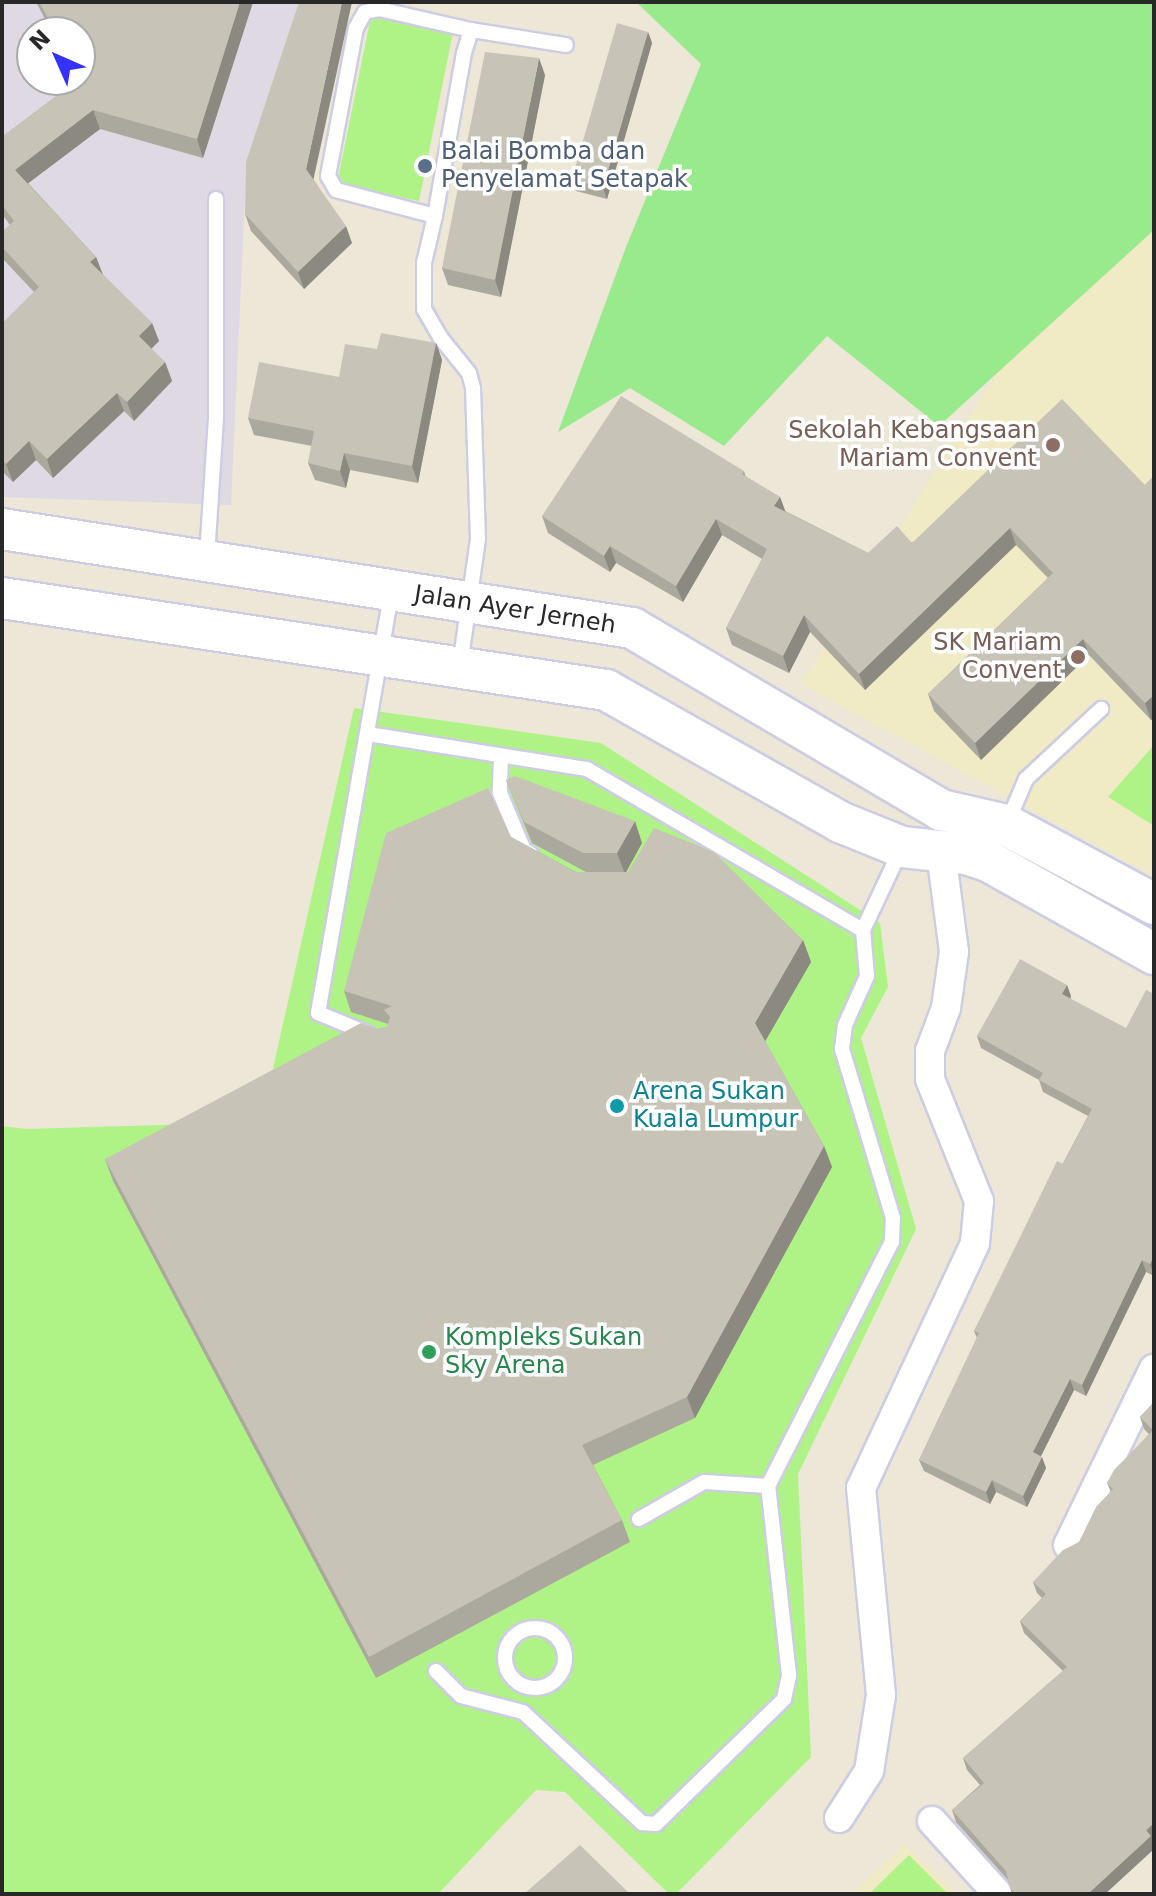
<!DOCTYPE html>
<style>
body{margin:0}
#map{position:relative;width:1156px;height:1896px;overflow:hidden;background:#ece7d7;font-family:"DejaVu Sans",sans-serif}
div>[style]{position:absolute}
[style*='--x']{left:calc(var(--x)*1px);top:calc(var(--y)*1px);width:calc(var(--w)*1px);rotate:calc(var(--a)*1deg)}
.industrial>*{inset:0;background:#ded9e3}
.education>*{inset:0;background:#f0ebc4}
.green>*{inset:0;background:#99ea8c}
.pitch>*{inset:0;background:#aff387}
.roads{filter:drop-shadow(2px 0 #cdcce3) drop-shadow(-2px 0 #cdcce3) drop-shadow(0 2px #cdcce3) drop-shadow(0 -2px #cdcce3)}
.lane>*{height:14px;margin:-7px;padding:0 7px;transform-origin:7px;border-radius:7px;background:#fff}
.lane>.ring{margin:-7px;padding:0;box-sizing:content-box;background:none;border:14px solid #fff;border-radius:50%}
.street>*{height:28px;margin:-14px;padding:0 14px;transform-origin:14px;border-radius:14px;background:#fff}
.secondary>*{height:40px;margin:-20px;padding:0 20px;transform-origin:20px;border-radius:20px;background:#fff}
.wall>*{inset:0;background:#aba99d}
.shaded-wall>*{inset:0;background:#8b8980}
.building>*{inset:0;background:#c7c4b7}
.dots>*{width:22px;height:22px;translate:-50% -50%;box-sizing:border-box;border:4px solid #fff;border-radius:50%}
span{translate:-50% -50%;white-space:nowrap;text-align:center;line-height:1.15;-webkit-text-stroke:7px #fff;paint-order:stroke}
.service-label{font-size:24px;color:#4e5e75}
.left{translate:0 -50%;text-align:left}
.education-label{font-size:24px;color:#785e54}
.right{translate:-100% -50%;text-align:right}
.street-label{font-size:24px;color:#282828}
.culture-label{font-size:24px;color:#0d838f}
.leisure-label{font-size:24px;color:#27864d}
.frame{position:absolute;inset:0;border:4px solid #282828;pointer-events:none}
.north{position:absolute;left:16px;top:16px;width:80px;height:80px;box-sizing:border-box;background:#fff;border:2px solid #a9a9a9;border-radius:50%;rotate:315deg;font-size:22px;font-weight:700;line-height:32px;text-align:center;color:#282828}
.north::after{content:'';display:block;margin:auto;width:28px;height:36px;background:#3531ff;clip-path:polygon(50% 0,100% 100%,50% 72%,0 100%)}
</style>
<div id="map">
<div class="industrial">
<div style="clip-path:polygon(evenodd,2px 2px,299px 2px,246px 174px,231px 505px,2px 497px,2px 2px,32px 32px,80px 32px,80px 80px,32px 80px,32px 32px)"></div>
</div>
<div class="education">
<div style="clip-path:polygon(1113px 190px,1154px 207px,1154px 876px,801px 684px)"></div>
<div style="clip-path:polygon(904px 1845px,958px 1894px,852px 1894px)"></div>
</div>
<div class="green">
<div style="clip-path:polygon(636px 2px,1154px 2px,1154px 230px,939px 426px,827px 336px,724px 446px,630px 388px,558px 432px,626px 247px,701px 64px)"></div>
</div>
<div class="pitch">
<div style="clip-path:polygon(371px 16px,453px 32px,419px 201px,337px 184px)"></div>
<div style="clip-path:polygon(354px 708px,601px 743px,880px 923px,888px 987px,861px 1038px,916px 1229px,798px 1474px,811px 1757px,676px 1894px,669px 1894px,565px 1792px,536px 1790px,438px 1894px,2px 1894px,2px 1126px,25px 1129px,261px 1122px)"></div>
<div style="clip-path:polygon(1154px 745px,1154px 826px,1108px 797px)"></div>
<div style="clip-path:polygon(909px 1855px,948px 1894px,869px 1894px)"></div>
</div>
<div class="roads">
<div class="lane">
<div style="--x:471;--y:30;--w:96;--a:9"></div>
<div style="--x:435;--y:216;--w:102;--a:-165.3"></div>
<div style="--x:336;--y:190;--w:16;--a:-120"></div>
<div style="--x:328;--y:176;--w:151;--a:-79.3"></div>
<div style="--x:356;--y:28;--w:18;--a:-61"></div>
<div style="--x:365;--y:12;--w:14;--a:-12"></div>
<div style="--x:379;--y:9;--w:94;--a:12.9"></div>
<div style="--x:471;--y:30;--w:24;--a:107"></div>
<div style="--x:464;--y:53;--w:166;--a:100.1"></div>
<div style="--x:435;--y:216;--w:48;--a:103.2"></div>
<div style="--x:424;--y:263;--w:46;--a:90"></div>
<div style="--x:424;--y:309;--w:32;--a:60"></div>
<div style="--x:440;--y:337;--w:46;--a:51.1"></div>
<div style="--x:469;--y:373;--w:16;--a:75"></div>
<div style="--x:473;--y:388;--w:151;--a:88.1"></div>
<div style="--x:478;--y:539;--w:128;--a:98.1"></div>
<div style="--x:207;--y:557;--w:140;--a:-86.3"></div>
<div style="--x:216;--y:417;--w:218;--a:-90"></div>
<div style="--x:368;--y:734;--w:222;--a:9.1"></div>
<div style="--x:587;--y:769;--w:320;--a:30.3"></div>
<div style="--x:501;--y:756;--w:37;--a:92"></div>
<div style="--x:500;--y:793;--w:62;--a:67.2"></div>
<div style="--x:524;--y:850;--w:8;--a:30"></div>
<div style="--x:1008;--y:821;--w:46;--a:-66.8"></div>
<div style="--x:1026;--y:779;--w:103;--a:-43"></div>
<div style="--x:369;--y:1034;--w:55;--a:-157.6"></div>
<div style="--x:318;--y:1013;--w:428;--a:-80.1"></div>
<div style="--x:639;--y:1519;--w:75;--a:-29.6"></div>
<div style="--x:704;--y:1482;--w:64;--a:3.6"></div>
<div class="ring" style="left:505px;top:1628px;width:46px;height:46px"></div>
<div style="--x:436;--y:1671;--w:35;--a:45"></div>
<div style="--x:461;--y:1696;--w:64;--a:14.5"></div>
<div style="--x:523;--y:1712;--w:163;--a:43"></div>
<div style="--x:642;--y:1823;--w:14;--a:4"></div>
<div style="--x:656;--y:1824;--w:179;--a:-44.3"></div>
<div style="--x:784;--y:1699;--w:25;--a:-78"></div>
<div style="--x:789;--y:1675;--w:190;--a:-96.3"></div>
<div style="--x:768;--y:1486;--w:274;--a:-63.1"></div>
<div style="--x:892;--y:1242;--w:24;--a:-88"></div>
<div style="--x:893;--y:1218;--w:177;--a:-106.8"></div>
<div style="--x:842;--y:1049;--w:24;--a:-83"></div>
<div style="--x:845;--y:1025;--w:54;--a:-65.8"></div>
<div style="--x:867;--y:976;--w:46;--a:-95"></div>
<div style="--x:863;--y:930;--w:92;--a:-64.8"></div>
</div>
<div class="street">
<div style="--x:1068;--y:1545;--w:196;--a:-64"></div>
<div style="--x:839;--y:1818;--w:56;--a:-57.4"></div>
<div style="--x:869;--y:1771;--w:77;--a:-81"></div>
<div style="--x:881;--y:1695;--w:208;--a:-95.5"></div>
<div style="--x:861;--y:1488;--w:270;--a:-65"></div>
<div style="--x:975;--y:1243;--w:42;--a:-84.6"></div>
<div style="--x:979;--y:1201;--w:131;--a:-111.9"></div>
<div style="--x:930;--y:1079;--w:28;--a:-90"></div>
<div style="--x:930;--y:1051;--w:46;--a:-69.6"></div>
<div style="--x:946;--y:1008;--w:57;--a:-81.9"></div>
<div style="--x:954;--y:952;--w:101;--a:-97.4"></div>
<div style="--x:932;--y:1821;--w:98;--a:47.9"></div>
</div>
<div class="secondary">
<div style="--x:2;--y:529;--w:638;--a:8.93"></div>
<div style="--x:632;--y:628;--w:359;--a:30.5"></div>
<div style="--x:941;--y:810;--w:67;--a:13"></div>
<div style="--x:1006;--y:825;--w:168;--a:28.1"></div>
<div style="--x:2;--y:598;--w:611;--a:8.66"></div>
<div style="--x:606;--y:690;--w:269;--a:29.4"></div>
<div style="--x:840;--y:822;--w:67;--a:22"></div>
<div style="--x:902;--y:847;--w:64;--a:6.2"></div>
<div style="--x:966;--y:854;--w:25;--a:18"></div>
<div style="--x:990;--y:862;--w:188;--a:29.3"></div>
</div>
</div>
<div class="wall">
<div style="clip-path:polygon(36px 2px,253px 2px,203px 158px,100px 129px,28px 183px,96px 257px,103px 275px,152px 323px,159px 341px,151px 349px,165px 362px,172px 381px,134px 421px,124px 411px,53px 478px,36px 460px,13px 482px,2px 471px,2px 324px,34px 292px,2px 258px,2px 232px,10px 225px,2px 214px,2px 137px,71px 85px,80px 32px,52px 32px)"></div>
<div style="clip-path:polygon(648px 32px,652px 43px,607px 199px,576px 191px,572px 179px)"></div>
<div style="clip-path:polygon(545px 75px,501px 297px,448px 285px,442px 268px)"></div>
<div style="clip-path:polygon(314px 180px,352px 243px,304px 289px,251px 231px,245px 214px)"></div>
<div style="clip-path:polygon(436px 343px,442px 360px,418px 483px,350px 470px,346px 488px,315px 480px,308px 463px,312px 446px,254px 435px,248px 418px,339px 377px,377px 349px)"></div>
<div style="clip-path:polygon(744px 471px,746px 477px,780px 497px,785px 511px,868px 553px,1145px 485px,1154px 476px,1154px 718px,1151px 720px,1089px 655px,981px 760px,934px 711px,928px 694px,1048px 578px,1016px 545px,865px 690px,810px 632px,789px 673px,732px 645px,726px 628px,762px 559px,722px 535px,683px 602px,616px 563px,610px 572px,548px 533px,542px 516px)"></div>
<div style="clip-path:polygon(506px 780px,642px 843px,626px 872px,803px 940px,811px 962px,765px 1041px,824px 1146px,832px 1167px,695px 1418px,593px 1465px,622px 1520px,630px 1542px,376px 1678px,113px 1181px,105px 1159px,377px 1029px,387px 1027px,388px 1024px,351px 1012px,344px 991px,511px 837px,576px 872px,586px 872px,532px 843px)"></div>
<div style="clip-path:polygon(1067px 985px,1154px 1276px,1146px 1272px,1086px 1396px,1074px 1390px,1041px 1456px,1046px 1468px,1027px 1507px,996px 1492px,990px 1504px,924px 1471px,919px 1460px,977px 1338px,974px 1331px,1088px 1116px,1043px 1092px,1039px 1080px,981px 1048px,977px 1036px)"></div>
<div style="clip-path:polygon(1154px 1402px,1154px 1838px,1152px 1840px,1154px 1849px,1105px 1894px,1012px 1894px,1008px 1880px,956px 1822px,952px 1810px,980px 1785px,967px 1770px,963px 1758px,1063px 1671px,1024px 1633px,1020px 1621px,1042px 1598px,1037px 1593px,1033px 1582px,1079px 1542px,1111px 1492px,1107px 1483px,1149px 1434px,1144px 1429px,1140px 1417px)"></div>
</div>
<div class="shaded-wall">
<div style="clip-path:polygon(240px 2px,253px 2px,203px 158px,197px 139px)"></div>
<div style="clip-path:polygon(342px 2px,352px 2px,312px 186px,306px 169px)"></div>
<div style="clip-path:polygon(648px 32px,652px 43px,607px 199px,603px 188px)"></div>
<div style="clip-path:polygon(539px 58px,545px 75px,501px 297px,495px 280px)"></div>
<div style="clip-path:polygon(93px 110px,100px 129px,22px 188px,15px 170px)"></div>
<div style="clip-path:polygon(346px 226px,352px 243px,304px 289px,298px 272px)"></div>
<div style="clip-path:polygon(96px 257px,103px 275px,90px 262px)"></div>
<div style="clip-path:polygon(152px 323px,159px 341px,145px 355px,139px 336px)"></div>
<div style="clip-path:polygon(436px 343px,442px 360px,418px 483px,412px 466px)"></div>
<div style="clip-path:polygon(165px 362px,172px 381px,134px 421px,127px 402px)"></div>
<div style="clip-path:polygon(117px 393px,124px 411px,53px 478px,47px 459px)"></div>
<div style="clip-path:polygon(29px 441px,36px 460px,13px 482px,6px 464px)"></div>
<div style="clip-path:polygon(344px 453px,350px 470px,346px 488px,340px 471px)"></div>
<div style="clip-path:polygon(780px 497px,786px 513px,774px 506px)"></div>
<div style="clip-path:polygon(716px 519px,722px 535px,683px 602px,676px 586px)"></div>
<div style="clip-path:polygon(1010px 528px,1016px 545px,865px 690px,859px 674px)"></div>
<div style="clip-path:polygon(610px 546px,616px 563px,610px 572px,604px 556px)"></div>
<div style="clip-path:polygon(804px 615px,810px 632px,789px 673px,783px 656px)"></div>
<div style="clip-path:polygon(1083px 639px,1089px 655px,981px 760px,975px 743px)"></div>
<div style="clip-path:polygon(1154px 695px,1154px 718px,1151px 720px,1145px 703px)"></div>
<div style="clip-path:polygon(635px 821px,642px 843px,625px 874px,617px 853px)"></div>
<div style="clip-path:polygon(803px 940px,811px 962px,763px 1045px,755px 1023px)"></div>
<div style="clip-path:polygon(1067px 985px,1071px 996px,1066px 1006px,1062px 994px)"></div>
<div style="clip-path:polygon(824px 1146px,832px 1167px,695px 1418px,687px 1397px)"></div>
<div style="clip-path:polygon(1154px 1255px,1154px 1276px,1150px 1264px)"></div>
<div style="clip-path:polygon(1142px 1260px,1146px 1272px,1086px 1396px,1082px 1385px)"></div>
<div style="clip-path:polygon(1070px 1379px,1074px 1390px,1037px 1464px,1033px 1452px)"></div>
<div style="clip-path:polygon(1042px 1457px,1046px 1468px,1027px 1507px,1023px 1496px)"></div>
<div style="clip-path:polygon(992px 1480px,996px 1492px,990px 1504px,986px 1492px)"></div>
<div style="clip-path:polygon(1154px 1823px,1154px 1838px,1152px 1840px,1154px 1849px,1105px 1894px,1088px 1894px)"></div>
</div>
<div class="building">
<div style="clip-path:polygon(39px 2px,240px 2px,197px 139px,93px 110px,15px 170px,96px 257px,90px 262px,152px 323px,139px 336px,165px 362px,127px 402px,117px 393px,47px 459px,29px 441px,6px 464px,2px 460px,2px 324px,39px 287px,2px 247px,2px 232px,14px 221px,2px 205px,2px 137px,71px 85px,71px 80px,80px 80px,80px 32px,56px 32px)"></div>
<div style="clip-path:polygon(299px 2px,342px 2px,306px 169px,346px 226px,298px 272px,245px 214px,246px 162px)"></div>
<div style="clip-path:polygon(617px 23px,648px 32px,603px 188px,572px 179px)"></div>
<div style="clip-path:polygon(485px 52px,539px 58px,495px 280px,442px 268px)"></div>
<div style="clip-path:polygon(381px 333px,436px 343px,412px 466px,344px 453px,340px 471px,308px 463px,314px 431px,248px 418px,259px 362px,339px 377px,345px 344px,377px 349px)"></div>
<div style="clip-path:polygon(621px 396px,744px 471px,742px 474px,780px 497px,774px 506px,868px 553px,897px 526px,912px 543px,1062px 399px,1145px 485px,1154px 476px,1154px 695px,1145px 703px,1083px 639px,975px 743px,928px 694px,1053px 573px,1010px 528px,859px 674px,804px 615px,783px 656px,726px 628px,767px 549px,716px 519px,676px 586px,610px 546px,604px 556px,542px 516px)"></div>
<div style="clip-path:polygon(515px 776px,635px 821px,617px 853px,583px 853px,524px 822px,506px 780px)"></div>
<div style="clip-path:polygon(488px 788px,511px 837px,576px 872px,628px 872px,654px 828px,714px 852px,803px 940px,755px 1023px,824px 1146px,687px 1397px,582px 1445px,622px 1520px,369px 1657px,105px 1159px,361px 1023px,377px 1029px,387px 1027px,390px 1017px,384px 1010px,392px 1006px,344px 991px,386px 833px)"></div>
<div style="clip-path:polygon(1020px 959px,1067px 985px,1062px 994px,1126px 1028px,1146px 990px,1154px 994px,1154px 1255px,1150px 1264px,1142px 1260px,1082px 1385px,1070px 1379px,1033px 1452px,1042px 1457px,1023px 1496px,992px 1480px,986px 1492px,919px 1460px,979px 1333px,974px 1331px,1024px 1229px,1057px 1161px,1063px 1164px,1092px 1109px,1039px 1080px,1043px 1073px,977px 1036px)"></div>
<div style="clip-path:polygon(1154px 1402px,1154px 1823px,1146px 1830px,1151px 1836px,1088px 1894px,1016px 1894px,1010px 1888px,1006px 1871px,952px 1810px,984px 1783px,963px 1758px,1067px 1667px,1020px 1621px,1046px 1594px,1033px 1582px,1063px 1550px,1079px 1542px,1096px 1507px,1113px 1489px,1107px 1483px,1114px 1470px,1153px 1430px,1140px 1417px)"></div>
<div style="clip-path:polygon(580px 1845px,630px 1894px,524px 1894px)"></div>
</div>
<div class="dots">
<div style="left:425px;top:166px;background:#5c6f8a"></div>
<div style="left:1053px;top:445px;background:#8d6e63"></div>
<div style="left:1078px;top:657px;background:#8d6e63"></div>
<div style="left:617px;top:1106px;background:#0f9aa8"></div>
<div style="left:429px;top:1352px;background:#2e9e5b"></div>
</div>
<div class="service-label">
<span class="left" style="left:441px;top:166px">Balai Bomba dan<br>Penyelamat Setapak</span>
</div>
<div class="education-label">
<span class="right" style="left:1037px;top:445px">Sekolah Kebangsaan<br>Mariam Convent</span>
<span class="right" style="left:1062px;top:657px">SK Mariam<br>Convent</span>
</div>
<div class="street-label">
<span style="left:515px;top:610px;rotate:9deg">Jalan Ayer Jerneh</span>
</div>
<div class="culture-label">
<span class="left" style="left:633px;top:1106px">Arena Sukan<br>Kuala Lumpur</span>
</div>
<div class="leisure-label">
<span class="left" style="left:445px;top:1352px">Kompleks Sukan<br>Sky Arena</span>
</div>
<div class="frame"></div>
<div class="north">N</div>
</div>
